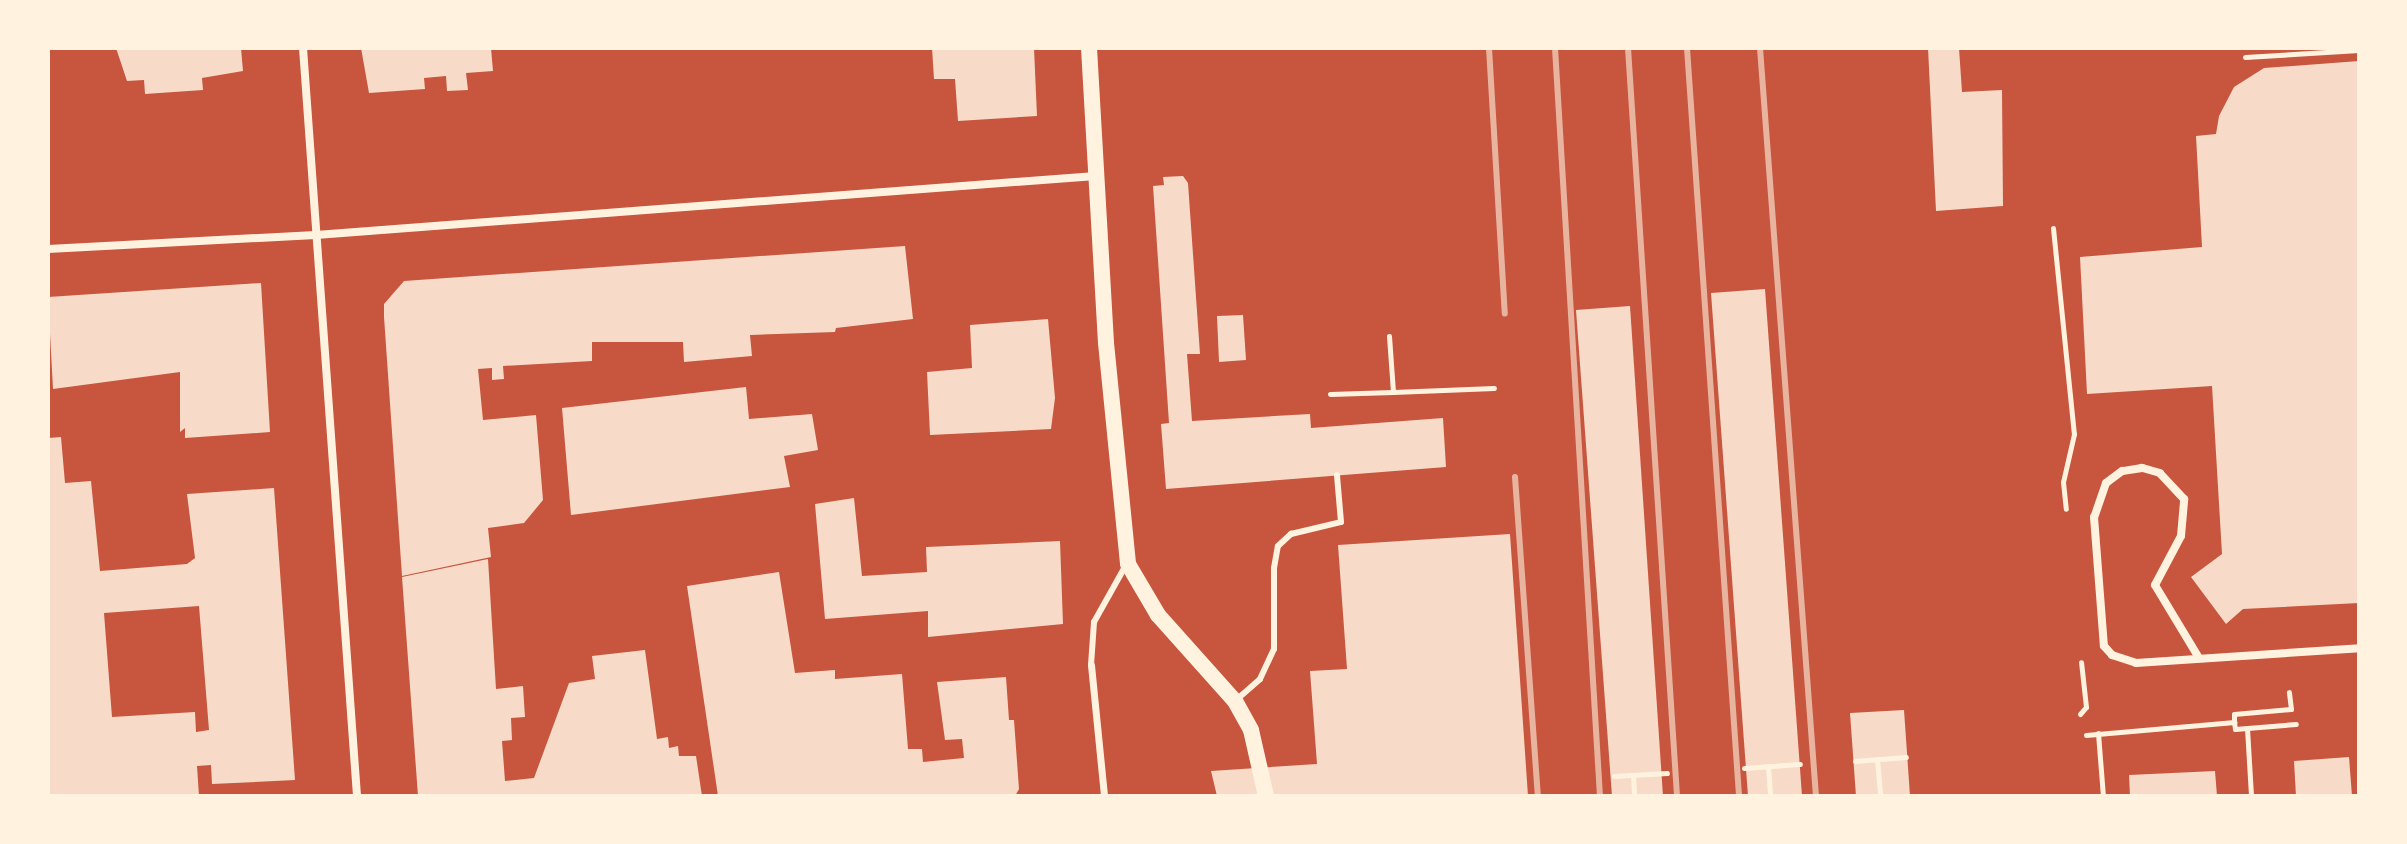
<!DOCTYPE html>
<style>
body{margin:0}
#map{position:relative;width:2407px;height:844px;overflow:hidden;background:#c8553d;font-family:Mulish,sans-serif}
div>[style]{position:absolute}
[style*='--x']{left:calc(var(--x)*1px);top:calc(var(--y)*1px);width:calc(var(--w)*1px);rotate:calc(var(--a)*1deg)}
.building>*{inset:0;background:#f7dbc8}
.path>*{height:5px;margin:-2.5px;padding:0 2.5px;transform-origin:2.5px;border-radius:2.5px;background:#fff3e0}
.service>*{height:6px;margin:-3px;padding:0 3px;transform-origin:3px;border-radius:3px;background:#fff3e0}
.pedestrian>*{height:7px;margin:-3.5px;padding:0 3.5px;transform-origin:3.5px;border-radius:3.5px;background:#fff3e0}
.minor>*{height:8px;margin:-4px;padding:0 4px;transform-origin:4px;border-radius:4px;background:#fff3e0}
.secondary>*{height:16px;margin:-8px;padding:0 8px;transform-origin:8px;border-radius:8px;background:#fff3e0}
.rail>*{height:6px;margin:-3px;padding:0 3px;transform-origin:3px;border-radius:3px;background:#e9b49f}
span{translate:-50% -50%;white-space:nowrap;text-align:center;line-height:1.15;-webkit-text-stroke:8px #fff3e0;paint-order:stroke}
.frame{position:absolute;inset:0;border:50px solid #fff3e0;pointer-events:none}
</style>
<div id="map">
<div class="building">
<div style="clip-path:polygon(116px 48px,241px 48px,243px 71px,202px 78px,203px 90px,145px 94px,144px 80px,127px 81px)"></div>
<div style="clip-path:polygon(361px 48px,491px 48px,493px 71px,466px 73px,468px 90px,447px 91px,446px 76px,424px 78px,425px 89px,369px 93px)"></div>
<div style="clip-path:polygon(932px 48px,1034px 48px,1037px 116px,958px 121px,955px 79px,934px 79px)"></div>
<div style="clip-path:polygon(1928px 48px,1959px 48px,1962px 92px,2002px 90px,2003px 206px,1936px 211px)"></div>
<div style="clip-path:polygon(2359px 61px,2359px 603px,2243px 609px,2226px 624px,2191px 577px,2222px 554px,2212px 386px,2087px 394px,2080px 257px,2202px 247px,2196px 136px,2216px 134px,2219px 116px,2234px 87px,2264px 68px)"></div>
<div style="clip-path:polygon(1183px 176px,1188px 183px,1200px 354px,1187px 354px,1192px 421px,1310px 414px,1311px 428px,1443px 418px,1446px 467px,1166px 489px,1161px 424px,1169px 423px,1153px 186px,1164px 185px,1163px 177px)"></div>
<div style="clip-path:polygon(905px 246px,913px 319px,836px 328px,835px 332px,750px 335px,752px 356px,684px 362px,683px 342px,592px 342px,592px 361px,503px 366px,504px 379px,492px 380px,492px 368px,478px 369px,483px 420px,536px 415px,543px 500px,524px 523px,488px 528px,491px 557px,402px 576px,384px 317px,384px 304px,404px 281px)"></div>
<div style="clip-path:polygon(261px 283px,270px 432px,185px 438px,185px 428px,180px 432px,180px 372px,53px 389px,48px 297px)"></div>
<div style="clip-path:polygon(1765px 289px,1802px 796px,1748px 796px,1711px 293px)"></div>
<div style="clip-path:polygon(1630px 306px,1663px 796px,1612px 796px,1576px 310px)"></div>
<div style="clip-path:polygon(1243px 315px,1246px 360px,1219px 362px,1217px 316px)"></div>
<div style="clip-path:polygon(1048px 319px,1055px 398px,1051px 429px,930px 435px,927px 372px,972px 368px,970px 325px)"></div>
<div style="clip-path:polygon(746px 387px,749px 419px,812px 414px,818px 450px,784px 456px,790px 487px,571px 515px,562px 408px)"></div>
<div style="clip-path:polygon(evenodd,61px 437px,65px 483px,91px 481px,100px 571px,187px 564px,195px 558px,187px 494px,274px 488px,295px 780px,212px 784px,211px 765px,197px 766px,199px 796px,48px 796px,48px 438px,61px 437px,199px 606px,209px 730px,196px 732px,195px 712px,112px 717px,104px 613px,199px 606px)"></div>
<div style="clip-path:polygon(854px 498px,862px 576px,927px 572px,926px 547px,1060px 541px,1063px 624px,928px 637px,928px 611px,825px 619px,815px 504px)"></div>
<div style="clip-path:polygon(1510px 534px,1528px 796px,1217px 796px,1211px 771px,1317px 764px,1310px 671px,1347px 669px,1338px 545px)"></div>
<div style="clip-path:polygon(488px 559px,496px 689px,523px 686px,525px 717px,511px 718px,512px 740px,502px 741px,505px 781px,534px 778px,569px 683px,595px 679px,592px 656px,645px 650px,657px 739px,668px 737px,669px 748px,678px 746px,679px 756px,696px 756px,702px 796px,418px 796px,402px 577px)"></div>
<div style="clip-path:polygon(779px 572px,795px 673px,835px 670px,835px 679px,902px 674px,908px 749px,922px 749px,923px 762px,964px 758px,962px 739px,945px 740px,937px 682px,1006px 677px,1009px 720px,1014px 720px,1019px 789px,1015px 796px,718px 796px,687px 586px)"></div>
<div style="clip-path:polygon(1904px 710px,1910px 796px,1856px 796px,1850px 713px)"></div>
<div style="clip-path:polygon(2349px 757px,2352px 796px,2296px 796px,2294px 761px)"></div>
<div style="clip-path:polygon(2215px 771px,2217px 796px,2130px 796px,2129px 775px)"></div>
</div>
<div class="path">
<div style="--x:2245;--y:57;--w:114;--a:-3.5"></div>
<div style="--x:2053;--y:228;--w:207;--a:84.2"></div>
<div style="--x:2074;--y:434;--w:49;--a:102.9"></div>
<div style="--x:2063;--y:482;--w:27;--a:84"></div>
<div style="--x:1389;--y:336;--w:56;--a:85.9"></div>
<div style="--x:1393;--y:392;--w:101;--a:-2.3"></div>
<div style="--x:1330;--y:394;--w:63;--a:-1.8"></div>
<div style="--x:2080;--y:714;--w:9;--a:-49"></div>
<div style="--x:2086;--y:707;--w:45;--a:-96.3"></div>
<div style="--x:2234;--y:722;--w:7;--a:82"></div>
<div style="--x:2235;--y:729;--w:61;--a:-4.7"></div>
<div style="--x:2247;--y:728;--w:68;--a:86.6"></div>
<div style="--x:2098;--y:733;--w:63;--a:85.5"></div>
<div style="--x:2086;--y:735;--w:149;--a:-5"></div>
<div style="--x:2234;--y:722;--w:8;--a:-90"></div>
<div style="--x:2234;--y:714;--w:57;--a:-5"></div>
<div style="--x:2291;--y:709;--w:17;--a:-97"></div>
<div style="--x:1877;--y:759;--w:37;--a:85"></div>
<div style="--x:1855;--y:761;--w:51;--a:-4.5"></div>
<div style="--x:1768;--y:766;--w:30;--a:86"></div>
<div style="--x:1744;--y:768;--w:56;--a:-4.1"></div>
<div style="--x:1633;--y:775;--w:21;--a:87"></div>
<div style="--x:1614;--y:776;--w:53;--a:-3.2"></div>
</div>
<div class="service">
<div style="--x:1091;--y:665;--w:43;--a:-86"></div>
<div style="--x:1094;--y:622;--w:65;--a:-60.7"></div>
<div style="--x:1235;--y:701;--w:33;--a:-41"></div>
<div style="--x:1260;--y:679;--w:33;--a:-65"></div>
<div style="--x:1274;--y:649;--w:81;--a:-90"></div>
<div style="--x:1274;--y:568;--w:22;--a:-80"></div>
<div style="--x:1278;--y:546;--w:18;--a:-43"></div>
<div style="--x:1291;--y:534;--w:51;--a:-13.5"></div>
<div style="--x:1341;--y:522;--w:47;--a:-94.9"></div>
</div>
<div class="pedestrian">
<div style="--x:1091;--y:665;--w:132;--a:84.3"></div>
</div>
<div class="minor">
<div style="--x:303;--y:48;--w:750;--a:85.87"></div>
<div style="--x:48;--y:249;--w:268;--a:-3"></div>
<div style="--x:316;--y:235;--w:782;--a:-4.33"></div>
<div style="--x:2199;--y:658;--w:85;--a:-121.1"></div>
<div style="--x:2155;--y:585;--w:55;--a:-62"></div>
<div style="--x:2181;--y:536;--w:37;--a:-85"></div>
<div style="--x:2184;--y:499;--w:35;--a:-133"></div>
<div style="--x:2160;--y:473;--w:19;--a:-164"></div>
<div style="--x:2142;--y:468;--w:20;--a:171"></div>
<div style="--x:2122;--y:471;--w:20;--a:143"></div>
<div style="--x:2106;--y:483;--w:36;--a:109"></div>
<div style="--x:2094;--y:517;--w:129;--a:85.6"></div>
<div style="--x:2104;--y:646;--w:12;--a:48"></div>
<div style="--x:2112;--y:655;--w:25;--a:18"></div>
<div style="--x:2136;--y:663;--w:224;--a:-3.8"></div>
</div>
<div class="secondary">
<div style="--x:1089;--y:48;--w:295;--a:86.7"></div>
<div style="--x:1106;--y:343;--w:222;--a:84.3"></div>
<div style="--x:1128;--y:564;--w:59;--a:59.5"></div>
<div style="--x:1158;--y:615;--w:115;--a:48.2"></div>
<div style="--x:1235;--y:701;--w:33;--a:61"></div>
<div style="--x:1251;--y:730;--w:68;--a:77.2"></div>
</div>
<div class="rail">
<div style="--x:1489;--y:48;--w:266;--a:86.6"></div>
<div style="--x:1555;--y:48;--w:749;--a:86.56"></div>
<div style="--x:1628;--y:48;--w:750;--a:86.25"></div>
<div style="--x:1687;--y:48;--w:750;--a:86.02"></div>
<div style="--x:1760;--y:48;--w:750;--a:85.72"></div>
<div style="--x:1515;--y:477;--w:320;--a:85.9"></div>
</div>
<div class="frame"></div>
</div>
